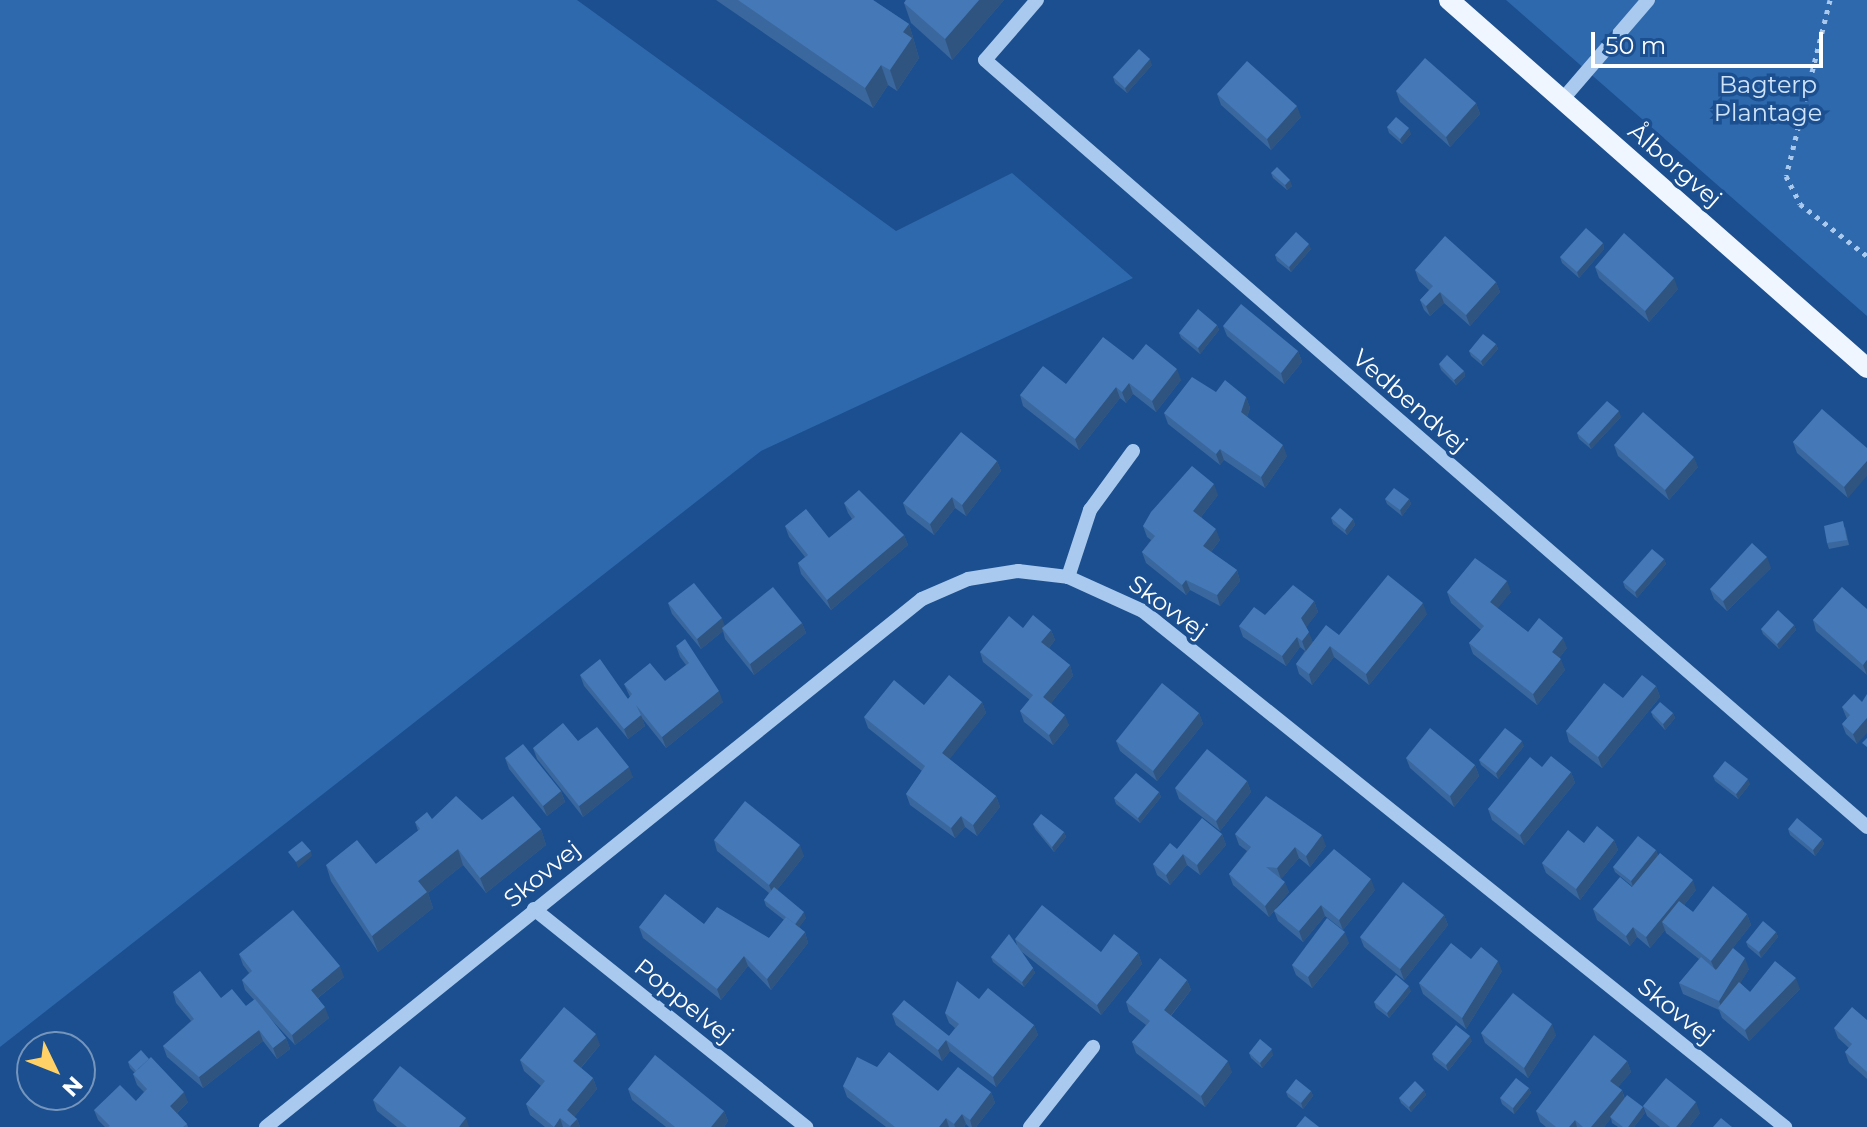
<!DOCTYPE html>
<meta charset="utf-8">
<style>
body{margin:0}
#map{position:relative;width:1867px;height:1127px;overflow:hidden;background:#1b4f8f;font-family:Montserrat,sans-serif}
div>[style]{position:absolute}
[style*='--x']{left:calc(var(--x)*1px);top:calc(var(--y)*1px);width:calc(var(--w)*1px);rotate:calc(var(--a)*1deg)}
.green>*{inset:0;background:#2e69ad}
.path>*{height:5px;margin-top:-2.5px;transform-origin:0;background:repeating-linear-gradient(90deg,#a9c9ee 0 4px,transparent 0 10px)}
.minor>*{height:14px;margin:-7px;padding:0 7px;transform-origin:7px;border-radius:7px;background:#a9c9ee}
.major>*{height:20px;margin:-10px;padding:0 10px;transform-origin:10px;border-radius:10px;background:#f0f6ff}
.wall>*{inset:0;background:#3a679d}
.shaded-wall>*{inset:0;background:#305480}
.building>*{inset:0;background:#4478b7}
span{translate:-50% -50%;white-space:nowrap;text-align:center;line-height:1.15;-webkit-text-stroke:7px #1b4f8f;paint-order:stroke}
.park-label{font-size:24px;color:#cfe3fa}
.street-label{font-size:24px;color:#fff}
.north{position:absolute;left:16px;top:1031px;width:80px;height:80px;box-sizing:border-box;background:#1b4f8f;border:2px solid #7695bc;border-radius:50%;rotate:133deg;font-size:22px;font-weight:700;line-height:32px;text-align:center;color:#fff}
.north::after{content:'';display:block;margin:auto;width:28px;height:36px;background:#ffd166;clip-path:polygon(50% 0,100% 100%,50% 72%,0 100%)}
.scale{position:absolute;left:1591px;top:32px;width:232px;height:36px;box-sizing:border-box;border:4px solid #fff;border-top:0;padding-left:10px;font-size:24px;line-height:28px;white-space:nowrap;color:#fff;-webkit-text-stroke:6px #1b4f8f;paint-order:stroke}
</style>
<div id="map">
<div class="green">
<div style="clip-path:polygon(0 0,577px 0,896px 231px,1012px 173px,1133px 278px,761px 451px,0 1047px)"></div>
<div style="clip-path:polygon(1506px 0,1867px 0,1867px 316px)"></div>
</div>
<div class="path">
<div style="--x:1830;--y:0;--w:181;--a:104"></div>
<div style="--x:1786;--y:176;--w:31;--a:63"></div>
<div style="--x:1800;--y:204;--w:85;--a:37.8"></div>
</div>
<div class="minor">
<div style="--x:1037;--y:0;--w:79;--a:130.9"></div>
<div style="--x:985;--y:60;--w:1169;--a:41.01"></div>
<div style="--x:1562;--y:100;--w:132;--a:-49.3"></div>
<div style="--x:1068;--y:577;--w:71;--a:-71.8"></div>
<div style="--x:1090;--y:510;--w:73;--a:-53.9"></div>
<div style="--x:534;--y:909;--w:349;--a:38.7"></div>
<div style="--x:266;--y:1127;--w:842;--a:-38.83"></div>
<div style="--x:922;--y:599;--w:50;--a:-23.5"></div>
<div style="--x:968;--y:579;--w:51;--a:-9.1"></div>
<div style="--x:1018;--y:571;--w:50;--a:6.8"></div>
<div style="--x:1068;--y:577;--w:82;--a:24.4"></div>
<div style="--x:1143;--y:611;--w:824;--a:38.79"></div>
<div style="--x:1030;--y:1127;--w:102;--a:-51.8"></div>
</div>
<div class="major">
<div style="--x:1449;--y:0;--w:557;--a:41.36"></div>
</div>
<div class="wall">
<div style="clip-path:polygon(716px 0,873px 0,909px 24px,919px 58px,897px 91px,888px 85px,873px 108px)"></div>
<div style="clip-path:polygon(906px 0,1004px 0,952px 60px,911px 23px,904px 3px)"></div>
<div style="clip-path:polygon(1152px 65px,1127px 93px,1115px 83px,1113px 77px)"></div>
<div style="clip-path:polygon(1396px 91px,1476px 103px,1480px 114px,1450px 147px,1400px 102px)"></div>
<div style="clip-path:polygon(1217px 94px,1301px 117px,1271px 150px,1221px 105px)"></div>
<div style="clip-path:polygon(1387px 127px,1411px 134px,1402px 144px,1389px 133px)"></div>
<div style="clip-path:polygon(1271px 173px,1292px 186px,1287px 190px,1273px 178px)"></div>
<div style="clip-path:polygon(1603px 243px,1604px 249px,1579px 278px,1562px 263px,1560px 257px)"></div>
<div style="clip-path:polygon(1311px 249px,1291px 272px,1277px 261px,1275px 255px)"></div>
<div style="clip-path:polygon(1595px 267px,1678px 289px,1649px 322px,1599px 278px)"></div>
<div style="clip-path:polygon(1415px 270px,1496px 282px,1500px 292px,1470px 326px,1444px 303px,1430px 316px,1424px 310px,1420px 300px,1429px 290px,1419px 281px)"></div>
<div style="clip-path:polygon(1217px 325px,1219px 330px,1200px 354px,1181px 338px,1179px 333px)"></div>
<div style="clip-path:polygon(1223px 326px,1298px 351px,1302px 362px,1284px 384px,1227px 336px)"></div>
<div style="clip-path:polygon(1496px 344px,1498px 349px,1483px 366px,1471px 356px,1469px 351px)"></div>
<div style="clip-path:polygon(1133px 360px,1181px 380px,1156px 412px,1133px 394px,1126px 403px,1120px 398px,1079px 450px,1023px 406px,1020px 395px,1066px 384px)"></div>
<div style="clip-path:polygon(1439px 364px,1464px 371px,1465px 376px,1456px 385px,1441px 370px)"></div>
<div style="clip-path:polygon(1216px 392px,1246px 397px,1250px 408px,1247px 417px,1287px 456px,1265px 488px,1224px 460px,1220px 465px,1168px 424px,1164px 413px)"></div>
<div style="clip-path:polygon(1822px 409px,1848px 498px,1797px 453px,1793px 442px)"></div>
<div style="clip-path:polygon(1621px 417px,1591px 449px,1579px 439px,1577px 433px)"></div>
<div style="clip-path:polygon(1614px 445px,1698px 467px,1669px 500px,1618px 456px)"></div>
<div style="clip-path:polygon(997px 461px,1001px 471px,966px 516px,955px 508px,934px 535px,907px 514px,903px 503px)"></div>
<div style="clip-path:polygon(1218px 495px,1201px 517px,1220px 540px,1211px 552px,1237px 570px,1240px 581px,1220px 606px,1190px 590px,1186px 595px,1146px 563px,1142px 552px,1151px 540px,1147px 537px,1143px 526px)"></div>
<div style="clip-path:polygon(1385px 499px,1409px 499px,1411px 504px,1402px 516px,1387px 504px)"></div>
<div style="clip-path:polygon(844px 503px,904px 535px,908px 545px,831px 610px,801px 574px,798px 563px,805px 557px,789px 537px,785px 526px,829px 538px,852px 519px,848px 513px)"></div>
<div style="clip-path:polygon(1331px 518px,1353px 519px,1355px 525px,1347px 535px,1333px 524px)"></div>
<div style="clip-path:polygon(1845px 527px,1849px 545px,1829px 549px,1827px 543px)"></div>
<div style="clip-path:polygon(1664px 559px,1666px 564px,1637px 598px,1625px 588px,1623px 582px)"></div>
<div style="clip-path:polygon(1771px 568px,1727px 611px,1714px 599px,1710px 589px)"></div>
<div style="clip-path:polygon(1842px 587px,1867px 675px,1816px 631px,1813px 620px)"></div>
<div style="clip-path:polygon(1447px 592px,1511px 592px,1497px 608px,1528px 632px,1567px 648px,1559px 658px,1565px 670px,1537px 705px,1473px 654px,1469px 643px,1481px 630px,1451px 603px)"></div>
<div style="clip-path:polygon(1314px 601px,1318px 612px,1306px 627px,1313px 643px,1427px 614px,1369px 685px,1334px 657px,1312px 685px,1299px 674px,1296px 664px,1305px 651px,1300px 647px,1286px 666px,1243px 637px,1239px 626px,1265px 615px)"></div>
<div style="clip-path:polygon(668px 603px,725px 626px,802px 623px,806px 633px,754px 675px,725px 639px,723px 631px,701px 649px,672px 614px)"></div>
<div style="clip-path:polygon(1794px 625px,1796px 630px,1779px 649px,1763px 634px,1761px 629px)"></div>
<div style="clip-path:polygon(1023px 628px,1051px 630px,1055px 640px,1049px 648px,1070px 665px,1073px 676px,1051px 703px,1069px 725px,1053px 745px,1024px 722px,1020px 711px,1030px 700px,983px 662px,980px 652px)"></div>
<div style="clip-path:polygon(676px 646px,723px 702px,666px 748px,642px 718px,645px 726px,628px 739px,584px 686px,580px 675px,628px 699px,630px 697px,624px 684px,665px 681px,686px 665px,680px 657px)"></div>
<div style="clip-path:polygon(1656px 686px,1660px 697px,1602px 768px,1569px 742px,1566px 731px,1623px 698px)"></div>
<div style="clip-path:polygon(982px 702px,986px 713px,949px 759px,996px 796px,1000px 807px,977px 836px,965px 827px,955px 838px,910px 805px,906px 794px,922px 771px,868px 728px,864px 717px,924px 705px)"></div>
<div style="clip-path:polygon(1862px 702px,1857px 744px,1846px 734px,1842px 724px,1847px 719px,1842px 707px)"></div>
<div style="clip-path:polygon(1651px 712px,1673px 713px,1675px 718px,1665px 730px,1653px 717px)"></div>
<div style="clip-path:polygon(1199px 713px,1203px 724px,1157px 781px,1120px 751px,1116px 741px)"></div>
<div style="clip-path:polygon(578px 741px,633px 777px,583px 817px,537px 759px,533px 748px)"></div>
<div style="clip-path:polygon(1524px 746px,1498px 779px,1481px 765px,1479px 760px)"></div>
<div style="clip-path:polygon(505px 758px,561px 791px,565px 802px,547px 816px,509px 769px)"></div>
<div style="clip-path:polygon(1406px 758px,1475px 765px,1479px 776px,1454px 807px,1410px 768px)"></div>
<div style="clip-path:polygon(1542px 767px,1571px 772px,1575px 783px,1524px 845px,1492px 820px,1488px 809px)"></div>
<div style="clip-path:polygon(1713px 776px,1750px 784px,1738px 799px,1715px 781px)"></div>
<div style="clip-path:polygon(1247px 781px,1251px 792px,1220px 831px,1179px 799px,1175px 788px)"></div>
<div style="clip-path:polygon(1159px 792px,1161px 797px,1140px 823px,1116px 804px,1114px 798px)"></div>
<div style="clip-path:polygon(432px 819px,482px 820px,541px 829px,546px 845px,486px 893px,463px 865px,428px 893px,433px 908px,378px 952px,331px 881px,326px 865px,376px 864px,418px 831px,415px 822px)"></div>
<div style="clip-path:polygon(1033px 824px,1064px 832px,1066px 837px,1054px 852px,1035px 829px)"></div>
<div style="clip-path:polygon(1788px 829px,1822px 839px,1824px 844px,1815px 856px,1790px 835px)"></div>
<div style="clip-path:polygon(1222px 834px,1226px 845px,1200px 875px,1187px 865px,1170px 885px,1157px 875px,1153px 864px,1177px 849px)"></div>
<div style="clip-path:polygon(1235px 834px,1326px 846px,1310px 867px,1299px 858px,1281px 879px,1289px 892px,1275px 909px,1375px 890px,1343px 930px,1325px 916px,1303px 942px,1278px 921px,1274px 911px,1269px 917px,1233px 885px,1229px 874px,1247px 851px,1239px 845px)"></div>
<div style="clip-path:polygon(714px 840px,804px 856px,777px 890px,806px 918px,799px 927px,805px 932px,808px 943px,771px 990px,748px 966px,721px 1000px,643px 938px,639px 927px,704px 924px,769px 938px,784px 920px,766px 906px,764px 900px,769px 893px,717px 851px)"></div>
<div style="clip-path:polygon(1614px 840px,1618px 850px,1580px 900px,1546px 873px,1542px 863px,1584px 843px)"></div>
<div style="clip-path:polygon(1656px 850px,1658px 856px,1696px 890px,1684px 905px,1693px 912px,1747px 914px,1751px 925px,1716px 969px,1749px 969px,1740px 983px,1750px 992px,1800px 989px,1749px 1041px,1722px 1018px,1719px 1010px,1683px 994px,1679px 983px,1699px 959px,1666px 933px,1665px 930px,1650px 948px,1637px 937px,1630px 946px,1597px 920px,1593px 909px,1633px 887px,1615px 872px,1613px 867px)"></div>
<div style="clip-path:polygon(1444px 915px,1448px 925px,1404px 980px,1364px 947px,1360px 937px)"></div>
<div style="clip-path:polygon(1776px 932px,1778px 937px,1761px 958px,1748px 947px,1746px 942px)"></div>
<div style="clip-path:polygon(1015px 939px,1101px 952px,1138px 953px,1142px 964px,1101px 1015px,1022px 952px,1033px 968px,1035px 973px,1024px 987px,993px 962px,991px 957px,1017px 945px)"></div>
<div style="clip-path:polygon(1349px 943px,1312px 988px,1296px 975px,1292px 965px)"></div>
<div style="clip-path:polygon(239px 954px,344px 977px,318px 998px,329px 1018px,295px 1045px,267px 1015px,286px 1038px,290px 1049px,277px 1059px,263px 1041px,203px 1088px,167px 1057px,163px 1046px,191px 1021px,176px 1003px,173px 992px,221px 998px,246px 1006px,254px 1000px,245px 990px,242px 980px,249px 973px,243px 965px)"></div>
<div style="clip-path:polygon(1471px 959px,1502px 971px,1466px 1029px,1423px 994px,1419px 983px)"></div>
<div style="clip-path:polygon(1187px 980px,1191px 990px,1171px 1016px,1232px 1072px,1205px 1107px,1136px 1053px,1132px 1042px,1146px 1025px,1129px 1012px,1126px 1002px)"></div>
<div style="clip-path:polygon(1411px 991px,1389px 1018px,1376px 1008px,1374px 1002px)"></div>
<div style="clip-path:polygon(979px 999px,1034px 1025px,1038px 1035px,996px 1087px,950px 1051px,942px 1061px,896px 1025px,892px 1014px,949px 1036px,955px 1028px,949px 1023px,945px 1013px)"></div>
<div style="clip-path:polygon(1867px 1020px,1867px 1079px,1849px 1063px,1845px 1052px,1849px 1048px,1838px 1038px,1834px 1028px)"></div>
<div style="clip-path:polygon(1481px 1033px,1556px 1035px,1528px 1078px,1485px 1043px)"></div>
<div style="clip-path:polygon(1472px 1041px,1448px 1071px,1434px 1060px,1432px 1054px)"></div>
<div style="clip-path:polygon(600px 1045px,581px 1068px,593px 1078px,597px 1089px,574px 1117px,577px 1119px,580px 1127px,545px 1127px,530px 1115px,526px 1104px,541px 1086px,524px 1071px,520px 1060px)"></div>
<div style="clip-path:polygon(1249px 1053px,1273px 1055px,1262px 1068px,1251px 1058px)"></div>
<div style="clip-path:polygon(1627px 1061px,1631px 1072px,1618px 1087px,1622px 1090px,1625px 1099px,1645px 1113px,1634px 1127px,1618px 1127px,1612px 1123px,1611px 1118px,1604px 1127px,1546px 1127px,1540px 1122px,1536px 1111px)"></div>
<div style="clip-path:polygon(128px 1062px,188px 1102px,177px 1113px,187px 1124px,188px 1127px,105px 1127px,98px 1120px,94px 1110px,136px 1101px,144px 1092px,137px 1085px,133px 1074px,135px 1073px,130px 1068px)"></div>
<div style="clip-path:polygon(877px 1067px,938px 1091px,991px 1092px,995px 1103px,976px 1127px,969px 1127px,966px 1124px,964px 1127px,886px 1127px,847px 1097px,843px 1086px)"></div>
<div style="clip-path:polygon(1529px 1088px,1531px 1093px,1514px 1114px,1502px 1104px,1500px 1098px)"></div>
<div style="clip-path:polygon(628px 1089px,724px 1111px,728px 1121px,724px 1127px,666px 1127px,632px 1100px)"></div>
<div style="clip-path:polygon(1424px 1090px,1426px 1095px,1411px 1112px,1401px 1103px,1399px 1098px)"></div>
<div style="clip-path:polygon(1311px 1091px,1313px 1096px,1303px 1109px,1288px 1097px,1286px 1092px)"></div>
<div style="clip-path:polygon(373px 1100px,469px 1127px,397px 1127px,377px 1111px)"></div>
<div style="clip-path:polygon(1643px 1106px,1700px 1113px,1689px 1127px,1660px 1127px,1647px 1116px)"></div>
</div>
<div class="shaded-wall">
<div style="clip-path:polygon(979px 0,1004px 0,952px 60px,945px 39px)"></div>
<div style="clip-path:polygon(909px 24px,919px 58px,897px 91px,890px 70px,903px 32px)"></div>
<div style="clip-path:polygon(1150px 59px,1152px 65px,1127px 93px,1125px 88px)"></div>
<div style="clip-path:polygon(881px 65px,888px 85px,873px 108px,865px 88px)"></div>
<div style="clip-path:polygon(1476px 103px,1480px 114px,1450px 147px,1446px 137px)"></div>
<div style="clip-path:polygon(1297px 106px,1301px 117px,1271px 150px,1267px 139px)"></div>
<div style="clip-path:polygon(1409px 128px,1411px 134px,1402px 144px,1400px 139px)"></div>
<div style="clip-path:polygon(1290px 180px,1292px 186px,1287px 190px,1285px 185px)"></div>
<div style="clip-path:polygon(1603px 243px,1604px 249px,1579px 278px,1577px 272px)"></div>
<div style="clip-path:polygon(1309px 244px,1311px 249px,1291px 272px,1289px 267px)"></div>
<div style="clip-path:polygon(1674px 278px,1678px 289px,1649px 322px,1645px 311px)"></div>
<div style="clip-path:polygon(1496px 282px,1500px 292px,1470px 326px,1466px 315px)"></div>
<div style="clip-path:polygon(1440px 292px,1444px 303px,1430px 316px,1426px 306px)"></div>
<div style="clip-path:polygon(1217px 325px,1219px 330px,1200px 354px,1198px 348px)"></div>
<div style="clip-path:polygon(1496px 344px,1498px 349px,1483px 366px,1481px 361px)"></div>
<div style="clip-path:polygon(1298px 351px,1302px 362px,1284px 384px,1281px 373px)"></div>
<div style="clip-path:polygon(1177px 369px,1181px 380px,1156px 412px,1152px 401px)"></div>
<div style="clip-path:polygon(1464px 371px,1465px 376px,1456px 385px,1454px 380px)"></div>
<div style="clip-path:polygon(1129px 383px,1133px 394px,1126px 403px,1122px 392px)"></div>
<div style="clip-path:polygon(1116px 387px,1120px 398px,1079px 450px,1075px 439px)"></div>
<div style="clip-path:polygon(1246px 397px,1250px 408px,1245px 423px,1241px 412px)"></div>
<div style="clip-path:polygon(1619px 411px,1621px 417px,1591px 449px,1589px 444px)"></div>
<div style="clip-path:polygon(1283px 445px,1287px 456px,1265px 488px,1261px 477px)"></div>
<div style="clip-path:polygon(1220px 449px,1224px 460px,1220px 465px,1216px 454px)"></div>
<div style="clip-path:polygon(1694px 457px,1698px 467px,1669px 500px,1665px 490px)"></div>
<div style="clip-path:polygon(997px 461px,1001px 471px,966px 516px,962px 505px)"></div>
<div style="clip-path:polygon(1867px 461px,1867px 476px,1848px 498px,1844px 487px)"></div>
<div style="clip-path:polygon(1214px 484px,1218px 495px,1197px 522px,1193px 511px)"></div>
<div style="clip-path:polygon(952px 497px,955px 508px,934px 535px,930px 524px)"></div>
<div style="clip-path:polygon(1409px 499px,1411px 504px,1402px 516px,1400px 510px)"></div>
<div style="clip-path:polygon(1353px 519px,1355px 525px,1347px 535px,1345px 530px)"></div>
<div style="clip-path:polygon(1216px 529px,1220px 540px,1207px 557px,1203px 546px)"></div>
<div style="clip-path:polygon(904px 535px,908px 545px,831px 610px,827px 600px)"></div>
<div style="clip-path:polygon(1767px 557px,1771px 568px,1727px 611px,1723px 601px)"></div>
<div style="clip-path:polygon(1664px 559px,1666px 564px,1637px 598px,1635px 592px)"></div>
<div style="clip-path:polygon(1237px 570px,1240px 581px,1220px 606px,1217px 595px)"></div>
<div style="clip-path:polygon(1186px 580px,1190px 590px,1186px 595px,1182px 585px)"></div>
<div style="clip-path:polygon(1507px 581px,1511px 592px,1494px 613px,1490px 602px)"></div>
<div style="clip-path:polygon(1314px 601px,1318px 612px,1305px 629px,1301px 618px)"></div>
<div style="clip-path:polygon(1423px 603px,1427px 614px,1369px 685px,1366px 674px)"></div>
<div style="clip-path:polygon(722px 618px,726px 629px,722px 628px,723px 631px,701px 649px,697px 639px)"></div>
<div style="clip-path:polygon(802px 623px,806px 633px,754px 675px,750px 664px)"></div>
<div style="clip-path:polygon(1794px 625px,1796px 630px,1779px 649px,1777px 644px)"></div>
<div style="clip-path:polygon(1051px 630px,1055px 640px,1045px 653px,1041px 642px)"></div>
<div style="clip-path:polygon(1309px 632px,1313px 643px,1306px 652px,1302px 641px)"></div>
<div style="clip-path:polygon(1297px 637px,1300px 647px,1286px 666px,1282px 656px)"></div>
<div style="clip-path:polygon(1563px 638px,1567px 648px,1556px 662px,1552px 652px)"></div>
<div style="clip-path:polygon(1330px 646px,1334px 657px,1312px 685px,1309px 674px)"></div>
<div style="clip-path:polygon(1561px 659px,1565px 670px,1537px 705px,1533px 694px)"></div>
<div style="clip-path:polygon(1867px 660px,1867px 675px,1863px 665px)"></div>
<div style="clip-path:polygon(1070px 665px,1073px 676px,1047px 708px,1043px 697px)"></div>
<div style="clip-path:polygon(1656px 686px,1660px 697px,1602px 768px,1598px 757px)"></div>
<div style="clip-path:polygon(719px 691px,723px 702px,666px 748px,662px 737px)"></div>
<div style="clip-path:polygon(982px 702px,986px 713px,946px 764px,942px 753px)"></div>
<div style="clip-path:polygon(1199px 713px,1203px 724px,1157px 781px,1153px 771px)"></div>
<div style="clip-path:polygon(1673px 713px,1675px 718px,1665px 730px,1663px 724px)"></div>
<div style="clip-path:polygon(641px 715px,645px 726px,628px 739px,624px 729px)"></div>
<div style="clip-path:polygon(1065px 715px,1069px 725px,1053px 745px,1049px 735px)"></div>
<div style="clip-path:polygon(1867px 718px,1867px 733px,1857px 744px,1853px 734px)"></div>
<div style="clip-path:polygon(1522px 741px,1524px 746px,1498px 779px,1496px 773px)"></div>
<div style="clip-path:polygon(1475px 765px,1479px 776px,1454px 807px,1450px 796px)"></div>
<div style="clip-path:polygon(629px 767px,633px 777px,583px 817px,579px 806px)"></div>
<div style="clip-path:polygon(1571px 772px,1575px 783px,1524px 845px,1520px 835px)"></div>
<div style="clip-path:polygon(1748px 779px,1750px 784px,1738px 799px,1736px 794px)"></div>
<div style="clip-path:polygon(1247px 781px,1251px 792px,1220px 831px,1216px 821px)"></div>
<div style="clip-path:polygon(561px 791px,565px 802px,547px 816px,543px 806px)"></div>
<div style="clip-path:polygon(1159px 792px,1161px 797px,1140px 823px,1138px 818px)"></div>
<div style="clip-path:polygon(996px 796px,1000px 807px,977px 836px,973px 825px)"></div>
<div style="clip-path:polygon(961px 816px,965px 827px,955px 838px,951px 828px)"></div>
<div style="clip-path:polygon(541px 829px,546px 845px,486px 893px,480px 878px)"></div>
<div style="clip-path:polygon(1064px 832px,1066px 837px,1054px 852px,1052px 847px)"></div>
<div style="clip-path:polygon(1222px 834px,1226px 845px,1200px 875px,1197px 865px)"></div>
<div style="clip-path:polygon(1322px 835px,1326px 846px,1310px 867px,1306px 856px)"></div>
<div style="clip-path:polygon(1822px 839px,1824px 844px,1815px 856px,1813px 850px)"></div>
<div style="clip-path:polygon(1614px 840px,1618px 850px,1580px 900px,1576px 889px)"></div>
<div style="clip-path:polygon(800px 845px,804px 856px,773px 895px,769px 885px)"></div>
<div style="clip-path:polygon(1295px 847px,1299px 858px,1281px 879px,1277px 868px)"></div>
<div style="clip-path:polygon(458px 849px,463px 865px,428px 893px,433px 908px,378px 952px,372px 936px,418px 881px)"></div>
<div style="clip-path:polygon(1656px 850px,1658px 856px,1633px 887px,1631px 881px)"></div>
<div style="clip-path:polygon(311px 851px,312px 856px,298px 868px,296px 862px)"></div>
<div style="clip-path:polygon(1183px 854px,1187px 865px,1170px 885px,1166px 875px)"></div>
<div style="clip-path:polygon(1371px 879px,1375px 890px,1343px 930px,1339px 920px)"></div>
<div style="clip-path:polygon(1693px 880px,1696px 890px,1667px 926px,1662px 922px,1665px 930px,1650px 948px,1646px 937px)"></div>
<div style="clip-path:polygon(1285px 882px,1289px 892px,1269px 917px,1265px 906px)"></div>
<div style="clip-path:polygon(1321px 905px,1325px 916px,1303px 942px,1299px 931px)"></div>
<div style="clip-path:polygon(804px 912px,806px 918px,797px 930px,795px 925px)"></div>
<div style="clip-path:polygon(1747px 914px,1751px 925px,1715px 971px,1711px 961px)"></div>
<div style="clip-path:polygon(1444px 915px,1448px 925px,1404px 980px,1400px 969px)"></div>
<div style="clip-path:polygon(1633px 927px,1637px 937px,1630px 946px,1626px 936px)"></div>
<div style="clip-path:polygon(805px 932px,808px 943px,771px 990px,767px 979px)"></div>
<div style="clip-path:polygon(1345px 932px,1349px 943px,1312px 988px,1308px 977px)"></div>
<div style="clip-path:polygon(1776px 932px,1778px 937px,1761px 958px,1759px 952px)"></div>
<div style="clip-path:polygon(1138px 953px,1142px 964px,1101px 1015px,1097px 1005px)"></div>
<div style="clip-path:polygon(744px 956px,748px 966px,721px 1000px,717px 989px)"></div>
<div style="clip-path:polygon(1745px 958px,1749px 969px,1723px 1012px,1719px 1001px)"></div>
<div style="clip-path:polygon(1498px 961px,1502px 971px,1466px 1029px,1462px 1018px)"></div>
<div style="clip-path:polygon(340px 966px,344px 977px,315px 1000px,311px 990px)"></div>
<div style="clip-path:polygon(1033px 968px,1035px 973px,1024px 987px,1022px 982px)"></div>
<div style="clip-path:polygon(1796px 978px,1800px 989px,1749px 1041px,1745px 1030px)"></div>
<div style="clip-path:polygon(1187px 980px,1191px 990px,1167px 1020px,1164px 1010px)"></div>
<div style="clip-path:polygon(1409px 986px,1411px 991px,1389px 1018px,1387px 1013px)"></div>
<div style="clip-path:polygon(325px 1007px,329px 1018px,295px 1045px,292px 1035px)"></div>
<div style="clip-path:polygon(1552px 1024px,1556px 1035px,1528px 1078px,1524px 1068px)"></div>
<div style="clip-path:polygon(1034px 1025px,1038px 1035px,996px 1087px,993px 1077px)"></div>
<div style="clip-path:polygon(259px 1030px,263px 1041px,203px 1088px,199px 1077px)"></div>
<div style="clip-path:polygon(596px 1034px,600px 1045px,577px 1072px,573px 1061px)"></div>
<div style="clip-path:polygon(1470px 1036px,1472px 1041px,1448px 1071px,1446px 1065px)"></div>
<div style="clip-path:polygon(286px 1038px,290px 1049px,277px 1059px,273px 1048px)"></div>
<div style="clip-path:polygon(946px 1040px,950px 1051px,942px 1061px,938px 1050px)"></div>
<div style="clip-path:polygon(1272px 1049px,1273px 1055px,1262px 1068px,1260px 1063px)"></div>
<div style="clip-path:polygon(1228px 1061px,1232px 1072px,1205px 1107px,1201px 1096px)"></div>
<div style="clip-path:polygon(1627px 1061px,1631px 1072px,1614px 1092px,1610px 1081px)"></div>
<div style="clip-path:polygon(593px 1078px,597px 1089px,571px 1121px,567px 1110px)"></div>
<div style="clip-path:polygon(1529px 1088px,1531px 1093px,1514px 1114px,1513px 1108px)"></div>
<div style="clip-path:polygon(1424px 1090px,1426px 1095px,1411px 1112px,1409px 1107px)"></div>
<div style="clip-path:polygon(1622px 1090px,1625px 1101px,1604px 1127px,1591px 1127px)"></div>
<div style="clip-path:polygon(1311px 1091px,1313px 1096px,1303px 1109px,1301px 1103px)"></div>
<div style="clip-path:polygon(184px 1092px,188px 1102px,174px 1116px,170px 1106px)"></div>
<div style="clip-path:polygon(991px 1092px,995px 1103px,976px 1127px,972px 1127px,970px 1120px)"></div>
<div style="clip-path:polygon(1696px 1102px,1700px 1113px,1689px 1127px,1676px 1127px)"></div>
<div style="clip-path:polygon(1643px 1107px,1645px 1113px,1634px 1127px,1628px 1127px)"></div>
<div style="clip-path:polygon(724px 1111px,728px 1121px,724px 1127px,711px 1127px)"></div>
<div style="clip-path:polygon(962px 1114px,966px 1124px,964px 1127px,955px 1127px,954px 1124px)"></div>
<div style="clip-path:polygon(466px 1118px,469px 1127px,459px 1127px)"></div>
<div style="clip-path:polygon(560px 1118px,563px 1127px,554px 1127px)"></div>
<div style="clip-path:polygon(946px 1118px,949px 1127px,939px 1127px)"></div>
<div style="clip-path:polygon(577px 1119px,580px 1127px,571px 1127px,570px 1126px)"></div>
<div style="clip-path:polygon(1575px 1120px,1577px 1127px,1569px 1127px)"></div>
</div>
<div class="building">
<div style="clip-path:polygon(738px 0,873px 0,909px 24px,903px 32px,912px 38px,890px 70px,881px 65px,865px 88px)"></div>
<div style="clip-path:polygon(906px 0,979px 0,945px 39px,904px 3px)"></div>
<div style="clip-path:polygon(1139px 49px,1150px 59px,1125px 88px,1113px 77px)"></div>
<div style="clip-path:polygon(1425px 58px,1476px 103px,1446px 137px,1396px 91px)"></div>
<div style="clip-path:polygon(1247px 61px,1297px 106px,1267px 139px,1217px 94px)"></div>
<div style="clip-path:polygon(1396px 117px,1409px 128px,1400px 139px,1387px 127px)"></div>
<div style="clip-path:polygon(1277px 167px,1290px 180px,1285px 185px,1271px 173px)"></div>
<div style="clip-path:polygon(1586px 228px,1603px 243px,1577px 272px,1560px 257px)"></div>
<div style="clip-path:polygon(1296px 232px,1309px 244px,1289px 267px,1275px 255px)"></div>
<div style="clip-path:polygon(1624px 233px,1674px 278px,1645px 311px,1595px 267px)"></div>
<div style="clip-path:polygon(1445px 236px,1496px 282px,1466px 315px,1440px 292px,1426px 306px,1420px 300px,1433px 286px,1415px 270px)"></div>
<div style="clip-path:polygon(1241px 304px,1298px 351px,1281px 373px,1223px 326px)"></div>
<div style="clip-path:polygon(1198px 309px,1217px 325px,1198px 348px,1179px 333px)"></div>
<div style="clip-path:polygon(1483px 334px,1496px 344px,1481px 361px,1469px 351px)"></div>
<div style="clip-path:polygon(1103px 337px,1133px 360px,1146px 344px,1177px 369px,1152px 401px,1129px 383px,1122px 392px,1116px 387px,1075px 439px,1020px 395px,1043px 366px,1066px 384px)"></div>
<div style="clip-path:polygon(1447px 355px,1464px 371px,1454px 380px,1439px 364px)"></div>
<div style="clip-path:polygon(1192px 377px,1216px 392px,1225px 380px,1246px 397px,1241px 412px,1283px 445px,1261px 477px,1220px 449px,1216px 454px,1164px 413px)"></div>
<div style="clip-path:polygon(1607px 401px,1619px 411px,1589px 444px,1577px 433px)"></div>
<div style="clip-path:polygon(1822px 409px,1867px 448px,1867px 461px,1844px 487px,1793px 442px)"></div>
<div style="clip-path:polygon(1643px 412px,1694px 457px,1665px 490px,1614px 445px)"></div>
<div style="clip-path:polygon(961px 432px,997px 461px,962px 505px,952px 497px,930px 524px,903px 503px)"></div>
<div style="clip-path:polygon(1192px 466px,1214px 484px,1193px 511px,1216px 529px,1203px 546px,1237px 570px,1217px 595px,1186px 580px,1182px 585px,1142px 552px,1155px 536px,1143px 526px,1151px 512px)"></div>
<div style="clip-path:polygon(1394px 488px,1409px 499px,1400px 510px,1385px 499px)"></div>
<div style="clip-path:polygon(859px 490px,904px 535px,827px 600px,798px 563px,808px 555px,785px 526px,806px 509px,829px 538px,855px 517px,844px 503px)"></div>
<div style="clip-path:polygon(1340px 508px,1353px 519px,1345px 530px,1331px 518px)"></div>
<div style="clip-path:polygon(1843px 521px,1847px 540px,1827px 543px,1824px 526px)"></div>
<div style="clip-path:polygon(1752px 543px,1767px 557px,1723px 601px,1710px 589px)"></div>
<div style="clip-path:polygon(1652px 549px,1664px 559px,1635px 592px,1623px 582px)"></div>
<div style="clip-path:polygon(1475px 558px,1507px 581px,1490px 602px,1528px 632px,1539px 618px,1563px 638px,1552px 652px,1561px 659px,1533px 694px,1469px 643px,1484px 626px,1447px 592px)"></div>
<div style="clip-path:polygon(1388px 575px,1423px 603px,1366px 674px,1330px 646px,1309px 674px,1296px 664px,1326px 625px,1339px 635px)"></div>
<div style="clip-path:polygon(694px 583px,722px 618px,697px 639px,668px 603px)"></div>
<div style="clip-path:polygon(1293px 585px,1314px 601px,1301px 618px,1309px 632px,1302px 641px,1297px 637px,1282px 656px,1239px 626px,1254px 607px,1265px 615px)"></div>
<div style="clip-path:polygon(773px 587px,802px 623px,750px 664px,722px 628px)"></div>
<div style="clip-path:polygon(1842px 587px,1867px 609px,1867px 660px,1863px 665px,1813px 620px)"></div>
<div style="clip-path:polygon(1778px 610px,1794px 625px,1777px 644px,1761px 629px)"></div>
<div style="clip-path:polygon(1033px 615px,1051px 630px,1041px 642px,1070px 665px,1043px 697px,1065px 715px,1049px 735px,1020px 711px,1033px 695px,980px 652px,1009px 616px,1023px 628px)"></div>
<div style="clip-path:polygon(685px 639px,719px 691px,662px 737px,636px 705px,641px 715px,624px 729px,580px 675px,600px 659px,628px 699px,632px 694px,624px 684px,650px 663px,665px 681px,689px 663px,676px 646px)"></div>
<div style="clip-path:polygon(949px 675px,982px 702px,942px 753px,996px 796px,973px 825px,961px 816px,951px 828px,906px 794px,925px 766px,864px 717px,894px 680px,924px 705px)"></div>
<div style="clip-path:polygon(1642px 675px,1656px 686px,1598px 757px,1566px 731px,1604px 683px,1623px 698px)"></div>
<div style="clip-path:polygon(1162px 683px,1199px 713px,1153px 771px,1116px 741px)"></div>
<div style="clip-path:polygon(1854px 694px,1862px 702px,1867px 694px,1867px 718px,1853px 734px,1842px 724px,1850px 715px,1842px 707px)"></div>
<div style="clip-path:polygon(1660px 702px,1673px 713px,1663px 724px,1651px 712px)"></div>
<div style="clip-path:polygon(563px 723px,578px 741px,597px 727px,629px 767px,579px 806px,533px 748px)"></div>
<div style="clip-path:polygon(1430px 728px,1475px 765px,1450px 796px,1406px 758px)"></div>
<div style="clip-path:polygon(1505px 728px,1522px 741px,1496px 773px,1479px 760px)"></div>
<div style="clip-path:polygon(1867px 738px,1867px 747px,1862px 743px)"></div>
<div style="clip-path:polygon(523px 744px,561px 791px,543px 806px,505px 758px)"></div>
<div style="clip-path:polygon(1207px 749px,1247px 781px,1216px 821px,1175px 788px)"></div>
<div style="clip-path:polygon(1551px 756px,1571px 772px,1520px 835px,1488px 809px,1530px 757px,1542px 767px)"></div>
<div style="clip-path:polygon(1725px 761px,1748px 779px,1736px 794px,1713px 776px)"></div>
<div style="clip-path:polygon(1136px 773px,1159px 792px,1138px 818px,1114px 798px)"></div>
<div style="clip-path:polygon(456px 796px,482px 820px,513px 796px,541px 829px,480px 878px,458px 849px,418px 881px,427px 892px,372px 936px,326px 865px,357px 840px,376px 864px,420px 829px,415px 822px,427px 812px,432px 819px)"></div>
<div style="clip-path:polygon(1266px 796px,1322px 835px,1306px 856px,1295px 847px,1277px 868px,1266px 867px,1285px 882px,1265px 906px,1229px 874px,1251px 847px,1235px 834px)"></div>
<div style="clip-path:polygon(745px 801px,800px 845px,769px 885px,714px 840px)"></div>
<div style="clip-path:polygon(1041px 814px,1064px 832px,1052px 847px,1033px 824px)"></div>
<div style="clip-path:polygon(1202px 818px,1222px 834px,1197px 865px,1183px 854px,1166px 875px,1153px 864px,1170px 843px,1177px 849px)"></div>
<div style="clip-path:polygon(1797px 818px,1822px 839px,1813px 850px,1788px 829px)"></div>
<div style="clip-path:polygon(1597px 826px,1614px 840px,1576px 889px,1542px 863px,1568px 830px,1584px 843px)"></div>
<div style="clip-path:polygon(1638px 836px,1656px 850px,1631px 881px,1613px 867px)"></div>
<div style="clip-path:polygon(302px 841px,311px 851px,296px 862px,288px 852px)"></div>
<div style="clip-path:polygon(1334px 849px,1371px 879px,1339px 920px,1321px 905px,1299px 931px,1274px 911px)"></div>
<div style="clip-path:polygon(1660px 853px,1693px 880px,1646px 937px,1633px 927px,1626px 936px,1593px 909px,1620px 877px,1632px 887px)"></div>
<div style="clip-path:polygon(1403px 882px,1444px 915px,1400px 969px,1360px 937px)"></div>
<div style="clip-path:polygon(1713px 886px,1747px 914px,1711px 961px,1662px 922px,1679px 901px,1693px 912px)"></div>
<div style="clip-path:polygon(774px 887px,804px 912px,795px 924px,764px 900px)"></div>
<div style="clip-path:polygon(665px 894px,704px 924px,717px 907px,769px 938px,786px 917px,805px 932px,767px 979px,744px 956px,717px 989px,639px 927px)"></div>
<div style="clip-path:polygon(1042px 905px,1101px 952px,1114px 934px,1138px 953px,1097px 1005px,1015px 939px)"></div>
<div style="clip-path:polygon(293px 910px,340px 966px,311px 990px,325px 1007px,292px 1035px,242px 980px,252px 971px,239px 954px)"></div>
<div style="clip-path:polygon(1327px 918px,1345px 932px,1308px 977px,1292px 965px)"></div>
<div style="clip-path:polygon(1763px 921px,1776px 932px,1759px 952px,1746px 942px)"></div>
<div style="clip-path:polygon(1009px 934px,1033px 968px,1022px 982px,991px 957px)"></div>
<div style="clip-path:polygon(1451px 943px,1471px 959px,1481px 947px,1498px 961px,1462px 1018px,1419px 983px)"></div>
<div style="clip-path:polygon(1733px 948px,1745px 958px,1719px 1001px,1679px 983px,1701px 957px,1716px 970px)"></div>
<div style="clip-path:polygon(1160px 958px,1187px 980px,1164px 1010px,1228px 1061px,1201px 1096px,1132px 1042px,1150px 1021px,1126px 1002px)"></div>
<div style="clip-path:polygon(1775px 961px,1796px 978px,1745px 1030px,1718px 1008px,1739px 982px,1750px 992px)"></div>
<div style="clip-path:polygon(200px 971px,221px 998px,232px 989px,246px 1006px,255px 999px,286px 1038px,273px 1048px,259px 1030px,199px 1077px,163px 1046px,194px 1019px,173px 992px)"></div>
<div style="clip-path:polygon(1396px 975px,1409px 986px,1387px 1013px,1374px 1002px)"></div>
<div style="clip-path:polygon(957px 981px,979px 999px,988px 988px,1034px 1025px,993px 1077px,946px 1040px,938px 1050px,892px 1014px,904px 1000px,949px 1036px,959px 1024px,945px 1013px)"></div>
<div style="clip-path:polygon(1513px 993px,1552px 1024px,1524px 1068px,1481px 1033px)"></div>
<div style="clip-path:polygon(564px 1007px,596px 1034px,573px 1061px,593px 1078px,567px 1110px,577px 1119px,570px 1126px,560px 1118px,554px 1127px,526px 1104px,545px 1081px,520px 1060px)"></div>
<div style="clip-path:polygon(1852px 1007px,1867px 1020px,1867px 1072px,1845px 1052px,1852px 1044px,1834px 1028px)"></div>
<div style="clip-path:polygon(1456px 1025px,1470px 1036px,1446px 1065px,1432px 1054px)"></div>
<div style="clip-path:polygon(1594px 1035px,1627px 1061px,1610px 1081px,1622px 1090px,1591px 1127px,1583px 1127px,1575px 1120px,1569px 1127px,1556px 1127px,1536px 1111px)"></div>
<div style="clip-path:polygon(1260px 1039px,1272px 1049px,1260px 1063px,1249px 1053px)"></div>
<div style="clip-path:polygon(141px 1050px,149px 1059px,136px 1071px,128px 1062px)"></div>
<div style="clip-path:polygon(889px 1052px,938px 1091px,958px 1067px,991px 1092px,970px 1120px,962px 1114px,954px 1124px,946px 1118px,939px 1127px,895px 1127px,843px 1086px,857px 1057px,877px 1067px)"></div>
<div style="clip-path:polygon(655px 1055px,724px 1111px,711px 1127px,675px 1127px,628px 1089px)"></div>
<div style="clip-path:polygon(151px 1057px,184px 1092px,170px 1106px,187px 1124px,183px 1127px,108px 1127px,110px 1126px,94px 1110px,120px 1085px,136px 1101px,147px 1089px,133px 1074px)"></div>
<div style="clip-path:polygon(400px 1066px,466px 1118px,459px 1127px,407px 1127px,373px 1100px)"></div>
<div style="clip-path:polygon(1516px 1078px,1529px 1088px,1513px 1108px,1500px 1098px)"></div>
<div style="clip-path:polygon(1666px 1078px,1696px 1102px,1676px 1127px,1670px 1127px,1643px 1106px)"></div>
<div style="clip-path:polygon(1296px 1079px,1311px 1091px,1301px 1103px,1286px 1092px)"></div>
<div style="clip-path:polygon(1415px 1081px,1424px 1090px,1409px 1107px,1399px 1098px)"></div>
<div style="clip-path:polygon(1627px 1095px,1643px 1107px,1628px 1127px,1623px 1127px,1610px 1117px)"></div>
<div style="clip-path:polygon(1305px 1116px,1319px 1127px,1296px 1127px)"></div>
<div style="clip-path:polygon(1721px 1118px,1732px 1127px,1713px 1127px)"></div>
</div>
<div class="park-label">
<span style="left:1768px;top:99px">Bagterp<br>Plantage</span>
</div>
<div class="street-label">
<span style="left:1675px;top:165px;rotate:41deg">Ålborgvej</span>
<span style="left:1410px;top:401px;rotate:41deg">Vedbendvej</span>
<span style="left:1168px;top:607px;rotate:36deg">Skovvej</span>
<span style="left:542px;top:874px;rotate:-39deg">Skovvej</span>
<span style="left:684px;top:1001px;rotate:39deg">Poppelvej</span>
<span style="left:1676px;top:1011px;rotate:39deg">Skovvej</span>
</div>
<div class="north">N</div>
<div class="scale">50 m</div>
</div>
